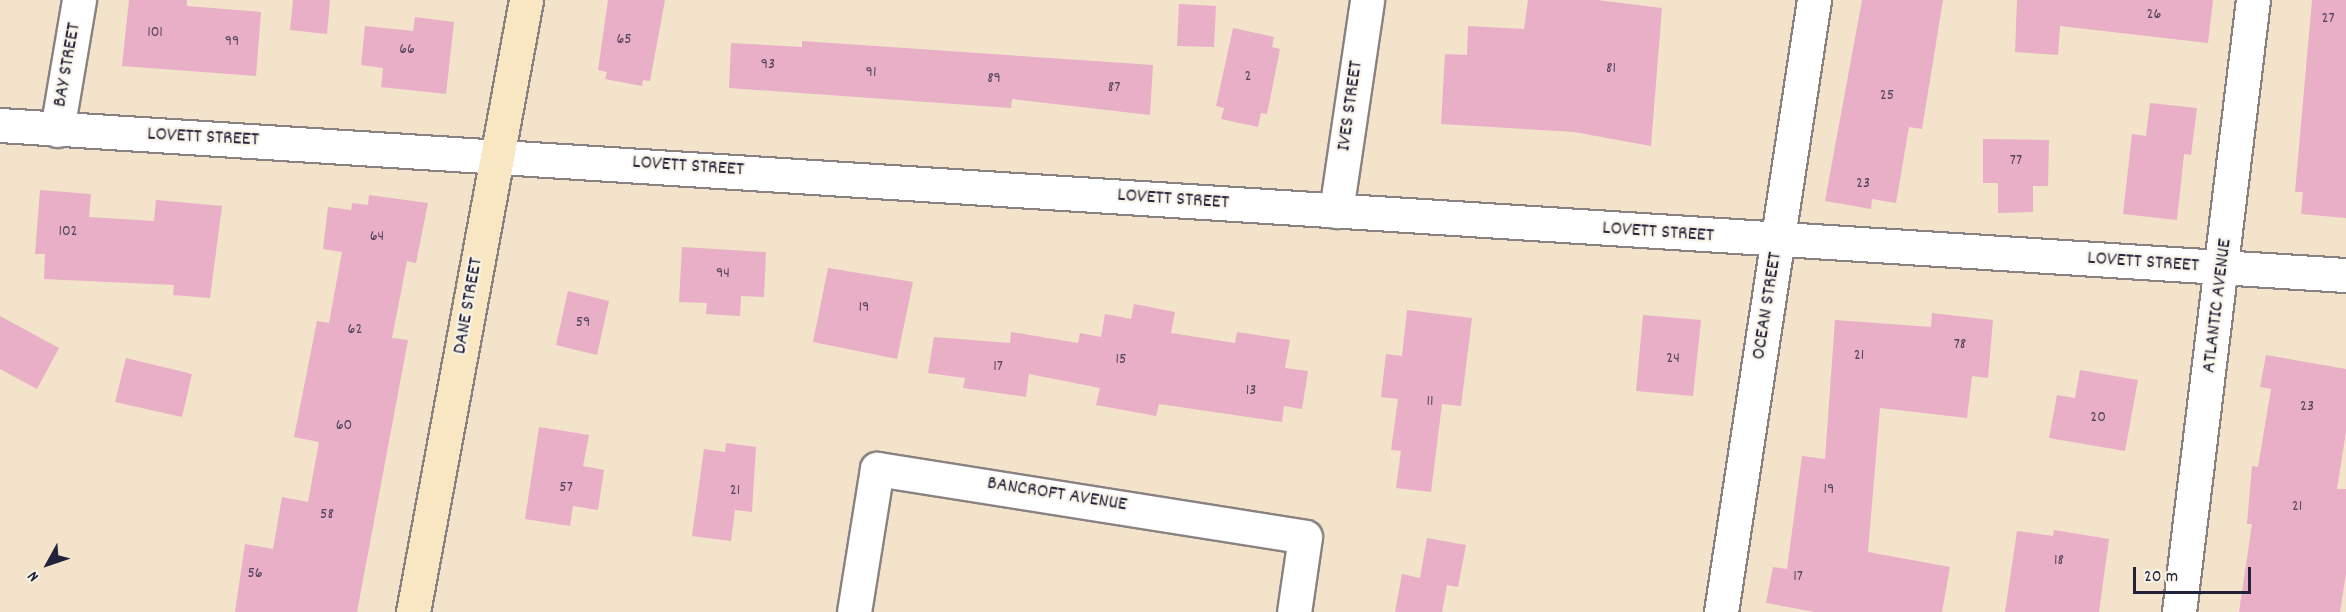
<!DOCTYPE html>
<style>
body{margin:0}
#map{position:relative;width:2346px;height:612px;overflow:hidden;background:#f2e3ca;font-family:Dekko,sans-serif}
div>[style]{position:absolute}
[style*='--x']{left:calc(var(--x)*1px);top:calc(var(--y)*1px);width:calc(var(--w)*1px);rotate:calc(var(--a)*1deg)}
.building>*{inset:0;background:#e8afc6}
.roads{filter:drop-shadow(2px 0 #8a8282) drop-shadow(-2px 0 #8a8282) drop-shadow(0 2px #8a8282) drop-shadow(0 -2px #8a8282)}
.street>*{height:33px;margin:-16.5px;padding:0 16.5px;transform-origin:16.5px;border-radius:16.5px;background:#fff}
.secondary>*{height:33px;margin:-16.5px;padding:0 16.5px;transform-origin:16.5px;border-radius:16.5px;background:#f9e7c3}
span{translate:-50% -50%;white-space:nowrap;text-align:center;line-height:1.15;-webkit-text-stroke:4.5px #f7f3e8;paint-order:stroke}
.number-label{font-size:16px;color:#54455e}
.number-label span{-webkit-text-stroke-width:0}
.street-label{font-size:20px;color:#22223b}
.north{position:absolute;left:18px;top:534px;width:60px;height:60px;-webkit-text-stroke:4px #f7f3e8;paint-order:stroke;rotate:230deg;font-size:16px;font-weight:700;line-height:24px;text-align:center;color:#22223b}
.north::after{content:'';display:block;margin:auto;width:21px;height:27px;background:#22223b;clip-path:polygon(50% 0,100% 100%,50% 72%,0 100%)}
.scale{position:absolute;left:2133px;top:567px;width:118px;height:27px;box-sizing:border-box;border:3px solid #22223b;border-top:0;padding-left:8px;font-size:18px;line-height:21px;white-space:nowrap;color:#22223b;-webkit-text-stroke:4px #f7f3e8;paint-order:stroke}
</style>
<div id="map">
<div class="building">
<div style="clip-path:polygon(129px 0,187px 0,187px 6px,261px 12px,256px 76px,122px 66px)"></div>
<div style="clip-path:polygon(293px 0,330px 0,327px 34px,290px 30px)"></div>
<div style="clip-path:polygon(608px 0,665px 0,650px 81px,643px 80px,642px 86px,605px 79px,607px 72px,598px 70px)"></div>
<div style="clip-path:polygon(1528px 0,1597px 0,1662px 8px,1651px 146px,1574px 132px,1441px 124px,1445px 54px,1467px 55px,1468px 26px,1524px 29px)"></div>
<div style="clip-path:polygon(1862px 0,1943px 0,1922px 129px,1909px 127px,1896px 203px,1872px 199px,1871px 209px,1825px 201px)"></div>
<div style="clip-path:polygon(2017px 0,2213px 0,2208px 43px,2060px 26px,2058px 55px,2015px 52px)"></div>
<div style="clip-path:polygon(2312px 0,2346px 0,2346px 218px,2301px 214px,2303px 192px,2295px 192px)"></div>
<div style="clip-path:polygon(1179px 4px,1216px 6px,1214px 47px,1177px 46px)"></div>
<div style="clip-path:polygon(415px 17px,454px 22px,446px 94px,381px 87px,383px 68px,361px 65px,365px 26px,413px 31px)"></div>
<div style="clip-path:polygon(1233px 28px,1274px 37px,1272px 47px,1280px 49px,1267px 114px,1261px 113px,1258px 127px,1221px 119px,1224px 108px,1216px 106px)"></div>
<div style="clip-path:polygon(802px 41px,1153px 65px,1150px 115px,1012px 99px,1011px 108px,729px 88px,731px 43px,802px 47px)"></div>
<div style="clip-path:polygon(2150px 103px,2197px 108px,2191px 155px,2184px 154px,2177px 220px,2123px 214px,2132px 134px,2146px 136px)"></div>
<div style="clip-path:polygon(1983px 139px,2049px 140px,2048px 186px,2033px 186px,2033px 212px,1998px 213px,1998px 183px,1983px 183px)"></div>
<div style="clip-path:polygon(40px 190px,91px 194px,89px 217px,154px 221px,156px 200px,222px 206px,210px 298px,173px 295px,174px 285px,44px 279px,45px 254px,35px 254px)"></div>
<div style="clip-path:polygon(369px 195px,428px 203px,416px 263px,407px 261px,392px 338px,408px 340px,357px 612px,235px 612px,245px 544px,273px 549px,282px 497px,308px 502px,319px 442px,294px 437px,317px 321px,329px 323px,342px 252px,323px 249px,328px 207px,351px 210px,352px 203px,368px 205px)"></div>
<div style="clip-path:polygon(682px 247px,766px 252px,764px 297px,741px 296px,740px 316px,706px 314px,707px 303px,679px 302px)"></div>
<div style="clip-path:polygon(828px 268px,913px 282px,897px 359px,813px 342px)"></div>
<div style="clip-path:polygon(568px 291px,609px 301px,597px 355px,556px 345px)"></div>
<div style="clip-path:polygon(1134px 304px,1175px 312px,1171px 333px,1235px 343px,1237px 332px,1290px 340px,1285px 368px,1308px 371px,1302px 409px,1284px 406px,1282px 422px,1159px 404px,1156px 416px,1096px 405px,1100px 388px,1029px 374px,1026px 397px,963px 388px,965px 378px,928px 373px,934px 337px,1010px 343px,1011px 332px,1078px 343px,1080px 333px,1101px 337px,1105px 314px,1131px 319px)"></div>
<div style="clip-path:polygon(1407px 310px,1472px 318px,1461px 406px,1442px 404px,1431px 492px,1396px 488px,1401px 451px,1391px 450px,1398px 399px,1381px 397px,1386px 354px,1402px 356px)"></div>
<div style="clip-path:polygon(1932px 313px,1993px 320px,1988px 378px,1972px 376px,1967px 418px,1880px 408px,1868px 552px,1950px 567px,1942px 612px,1815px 612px,1766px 603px,1773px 567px,1787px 569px,1802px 456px,1825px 459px,1835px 320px,1931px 327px)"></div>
<div style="clip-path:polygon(1643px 315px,1701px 320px,1693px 396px,1636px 391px)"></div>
<div style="clip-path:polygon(0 316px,59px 348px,37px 389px,0 369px)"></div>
<div style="clip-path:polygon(2266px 355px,2346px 369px,2346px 432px,2337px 489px,2346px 489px,2346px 574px,2340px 612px,2239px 612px,2252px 524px,2247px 524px,2252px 466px,2258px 467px,2271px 389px,2260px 387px)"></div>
<div style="clip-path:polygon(126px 358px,192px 374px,182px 417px,115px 402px)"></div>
<div style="clip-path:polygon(2080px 370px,2138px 380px,2125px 451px,2049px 438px,2057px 395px,2075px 398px)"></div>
<div style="clip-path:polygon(539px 427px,589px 435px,583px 466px,604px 470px,598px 510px,573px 506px,570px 526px,525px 519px)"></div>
<div style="clip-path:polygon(726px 443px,756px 447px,752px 512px,735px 510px,731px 541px,692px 536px,704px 449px,725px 452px)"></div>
<div style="clip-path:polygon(2054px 530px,2109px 539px,2099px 612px,2005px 612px,2017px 531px,2053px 536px)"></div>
<div style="clip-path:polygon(1427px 538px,1466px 545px,1458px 587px,1447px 585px,1442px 612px,1395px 612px,1402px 574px,1420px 578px)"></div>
</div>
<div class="roads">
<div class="street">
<div style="--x:0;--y:125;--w:2351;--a:3.66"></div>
<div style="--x:57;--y:130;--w:132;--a:-80.4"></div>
<div style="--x:1336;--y:211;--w:213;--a:-81.6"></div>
<div style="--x:854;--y:612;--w:145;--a:-80.9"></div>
<div style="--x:877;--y:469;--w:433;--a:9"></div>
<div style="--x:1305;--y:537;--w:76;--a:98.3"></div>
<div style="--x:1721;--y:612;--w:619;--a:-81.36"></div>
<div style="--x:2179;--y:612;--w:616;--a:-83.11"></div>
</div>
<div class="secondary">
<div style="--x:413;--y:612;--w:622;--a:-79.54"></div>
</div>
</div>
<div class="number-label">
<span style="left:2154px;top:15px">26</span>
<span style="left:2328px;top:19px">27</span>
<span style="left:155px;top:33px">101</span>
<span style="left:624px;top:40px">65</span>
<span style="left:232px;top:42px">99</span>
<span style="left:407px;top:50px">66</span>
<span style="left:768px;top:65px">93</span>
<span style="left:1611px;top:69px">81</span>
<span style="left:871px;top:73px">91</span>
<span style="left:1248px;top:77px">2</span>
<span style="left:994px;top:79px">89</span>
<span style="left:1114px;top:88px">87</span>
<span style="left:1887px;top:96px">25</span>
<span style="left:2016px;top:161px">77</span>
<span style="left:1863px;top:184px">23</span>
<span style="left:68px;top:232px">102</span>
<span style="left:377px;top:237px">64</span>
<span style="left:723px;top:274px">94</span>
<span style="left:864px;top:308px">19</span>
<span style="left:583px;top:323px">59</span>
<span style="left:355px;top:330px">62</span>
<span style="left:1960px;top:345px">78</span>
<span style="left:1859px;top:356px">21</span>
<span style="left:1673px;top:359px">24</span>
<span style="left:1121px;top:360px">15</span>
<span style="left:998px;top:367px">17</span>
<span style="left:1251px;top:391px">13</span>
<span style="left:1430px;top:402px">11</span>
<span style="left:2307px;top:407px">23</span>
<span style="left:2098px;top:418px">20</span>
<span style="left:344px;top:426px">60</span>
<span style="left:566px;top:488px">57</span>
<span style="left:1829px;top:490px">19</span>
<span style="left:735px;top:491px">21</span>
<span style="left:2297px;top:507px">21</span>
<span style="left:327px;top:515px">58</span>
<span style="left:2059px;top:561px">18</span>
<span style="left:255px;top:574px">56</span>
<span style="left:1798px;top:577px">17</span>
</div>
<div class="street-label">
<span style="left:68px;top:65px;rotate:-80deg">BAY STREET</span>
<span style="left:1351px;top:106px;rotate:-82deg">IVES STREET</span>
<span style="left:203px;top:138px;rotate:3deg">LOVETT STREET</span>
<span style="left:688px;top:167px;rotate:4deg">LOVETT STREET</span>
<span style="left:1173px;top:200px;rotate:4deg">LOVETT STREET</span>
<span style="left:1658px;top:233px;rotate:4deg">LOVETT STREET</span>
<span style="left:2143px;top:263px;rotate:4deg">LOVETT STREET</span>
<span style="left:469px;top:306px;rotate:-80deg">DANE STREET</span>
<span style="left:1768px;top:306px;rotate:-81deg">OCEAN STREET</span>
<span style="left:2218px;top:306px;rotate:-83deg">ATLANTIC AVENUE</span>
<span style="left:1057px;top:495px;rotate:9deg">BANCROFT AVENUE</span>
</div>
<div class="north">N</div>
<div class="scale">20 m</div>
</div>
